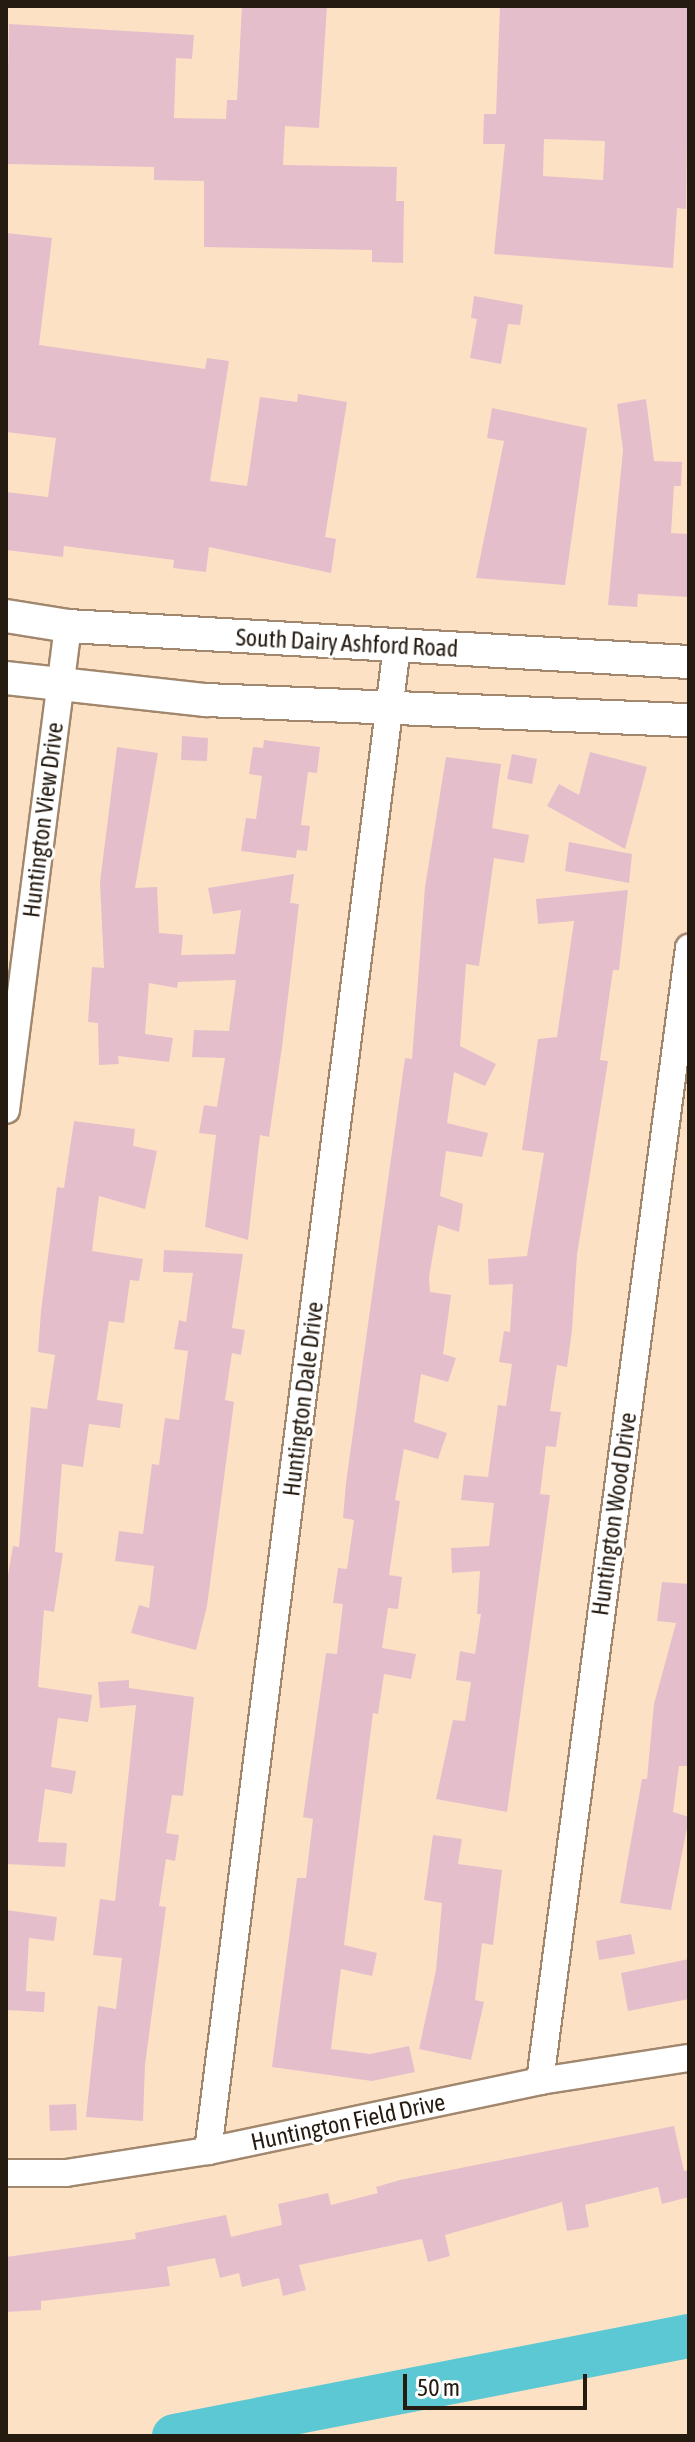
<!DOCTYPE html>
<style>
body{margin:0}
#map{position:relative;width:695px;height:2442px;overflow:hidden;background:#fde1c5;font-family:"Asap Condensed",sans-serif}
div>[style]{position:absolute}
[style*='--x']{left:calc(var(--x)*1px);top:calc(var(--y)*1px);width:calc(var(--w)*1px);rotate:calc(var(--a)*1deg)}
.river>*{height:44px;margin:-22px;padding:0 22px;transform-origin:22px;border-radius:22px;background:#5cc8d4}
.building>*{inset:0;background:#e5becc}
.roads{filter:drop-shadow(2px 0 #a1876d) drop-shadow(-2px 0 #a1876d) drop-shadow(0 2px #a1876d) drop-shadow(0 -2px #a1876d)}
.minor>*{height:26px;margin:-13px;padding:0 13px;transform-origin:13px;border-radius:13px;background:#fff}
.major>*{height:32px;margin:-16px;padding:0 16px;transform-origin:16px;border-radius:16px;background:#fff}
span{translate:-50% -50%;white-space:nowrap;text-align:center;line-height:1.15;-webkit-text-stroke:6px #fff;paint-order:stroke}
.street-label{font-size:24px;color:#251b11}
.frame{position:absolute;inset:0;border:8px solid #251b11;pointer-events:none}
.scale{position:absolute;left:403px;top:2374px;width:184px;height:36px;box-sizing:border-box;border:4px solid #251b11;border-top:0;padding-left:10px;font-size:24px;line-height:28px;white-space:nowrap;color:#251b11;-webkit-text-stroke:6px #fff;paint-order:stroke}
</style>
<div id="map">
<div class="river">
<div style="--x:174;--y:2436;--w:525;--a:-10.99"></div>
</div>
<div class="building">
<div style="clip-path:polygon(242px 6px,327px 6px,319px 128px,285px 126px,283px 165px,397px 167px,396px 201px,404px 201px,403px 263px,372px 262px,372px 250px,204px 247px,204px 181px,154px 180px,154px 167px,6px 164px,9px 24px,194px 35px,192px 59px,176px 58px,174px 118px,226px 119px,227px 100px,237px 100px)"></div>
<div style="clip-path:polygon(evenodd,500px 6px,689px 6px,686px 209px,677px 208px,673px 268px,494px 254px,505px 144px,483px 144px,484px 114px,496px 114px,500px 6px,544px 139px,605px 141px,603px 180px,543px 176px,544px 139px)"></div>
<div style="clip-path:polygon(6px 233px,52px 238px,39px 345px,205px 369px,207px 358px,229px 361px,210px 481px,247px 486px,260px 397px,297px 402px,298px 394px,347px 402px,325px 537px,336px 539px,331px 573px,209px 547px,206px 572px,173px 568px,174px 560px,64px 546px,63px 557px,6px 550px,6px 492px,48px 497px,56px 438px,6px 432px)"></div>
<div style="clip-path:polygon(474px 296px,523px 305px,520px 325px,508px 324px,501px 364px,470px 358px,477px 319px,471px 318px)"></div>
<div style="clip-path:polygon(646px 399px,654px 461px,682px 462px,681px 486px,674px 486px,671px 533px,689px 534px,689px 597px,638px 594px,637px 607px,608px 605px,623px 450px,617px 404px)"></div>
<div style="clip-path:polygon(492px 408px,587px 428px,565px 585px,476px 578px,504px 441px,487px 438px)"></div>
<div style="clip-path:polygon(182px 736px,208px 738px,207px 761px,181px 760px)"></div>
<div style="clip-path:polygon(264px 740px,320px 747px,317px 773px,308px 772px,301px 825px,310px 826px,307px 851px,297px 850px,296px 858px,241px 851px,246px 818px,256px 819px,262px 776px,249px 774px,253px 747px,263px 748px)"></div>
<div style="clip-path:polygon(117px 747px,158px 753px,135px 888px,157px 887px,159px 933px,183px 935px,181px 955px,235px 954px,241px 910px,213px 914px,208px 888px,294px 874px,290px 903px,299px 904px,282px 1047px,269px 1137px,260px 1135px,248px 1240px,205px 1227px,216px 1135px,199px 1133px,204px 1105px,217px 1107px,225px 1058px,192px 1057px,194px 1030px,229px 1031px,236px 980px,178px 982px,177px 988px,149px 983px,145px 1034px,173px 1038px,169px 1062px,118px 1056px,119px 1064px,99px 1065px,98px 1023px,88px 1022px,92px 967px,104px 968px,100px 882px)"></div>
<div style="clip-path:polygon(590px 752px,647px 767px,625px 849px,547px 806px,559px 784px,579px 795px)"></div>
<div style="clip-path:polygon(512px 754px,537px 759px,532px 784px,507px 779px)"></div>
<div style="clip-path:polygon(446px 757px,501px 764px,492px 828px,529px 835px,524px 863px,494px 858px,479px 966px,466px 964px,460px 1046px,496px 1064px,485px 1086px,454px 1072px,447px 1123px,488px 1133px,482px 1157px,446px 1151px,440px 1196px,463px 1204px,459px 1232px,438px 1225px,429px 1277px,430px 1292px,451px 1295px,443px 1354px,456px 1358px,448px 1382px,421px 1374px,414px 1422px,447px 1433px,438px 1459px,404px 1449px,395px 1500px,400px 1501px,389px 1575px,402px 1577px,398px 1609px,388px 1608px,382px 1648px,416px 1654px,411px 1679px,384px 1674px,378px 1714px,373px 1713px,344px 1945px,377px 1953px,372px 1976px,341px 1969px,331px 2049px,370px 2054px,409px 2046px,415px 2072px,372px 2081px,272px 2067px,297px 1878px,306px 1878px,313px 1819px,303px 1817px,326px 1653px,337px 1654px,343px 1604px,333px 1603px,338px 1568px,347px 1569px,354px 1520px,343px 1518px,346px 1483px,405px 1058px,412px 1059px,425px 887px)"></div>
<div style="clip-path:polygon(569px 842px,632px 854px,629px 883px,565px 871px)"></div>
<div style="clip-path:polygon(628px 890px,619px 970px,613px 970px,600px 1060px,608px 1061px,577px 1255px,572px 1330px,567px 1367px,557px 1365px,550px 1411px,561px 1412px,556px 1447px,546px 1446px,540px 1494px,550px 1495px,507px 1812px,436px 1799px,453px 1720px,465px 1721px,471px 1682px,456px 1680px,460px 1651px,475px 1654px,481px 1614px,477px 1614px,480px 1571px,452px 1573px,451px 1548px,489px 1546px,494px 1503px,461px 1500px,464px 1475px,488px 1477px,498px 1405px,506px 1406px,512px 1364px,499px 1362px,504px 1331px,510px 1332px,513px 1284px,489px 1285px,488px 1259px,527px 1256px,544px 1153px,522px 1150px,538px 1039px,557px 1037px,574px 921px,538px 924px,536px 899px)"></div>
<div style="clip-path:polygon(74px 1121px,135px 1129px,133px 1146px,157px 1151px,145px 1209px,99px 1196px,92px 1251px,143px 1259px,139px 1281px,130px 1280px,124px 1323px,109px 1321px,97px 1400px,123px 1404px,120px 1428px,89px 1424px,83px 1467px,62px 1464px,55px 1552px,63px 1553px,54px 1612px,44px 1610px,38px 1687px,92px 1695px,88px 1722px,58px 1718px,51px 1767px,76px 1771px,72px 1794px,45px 1789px,38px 1842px,67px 1843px,65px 1867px,6px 1864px,6px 1587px,13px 1546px,19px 1547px,31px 1407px,47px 1409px,55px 1355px,38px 1352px,41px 1311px,57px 1187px,64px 1188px)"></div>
<div style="clip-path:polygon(164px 1250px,243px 1254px,232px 1328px,245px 1330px,241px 1355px,232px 1353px,225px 1400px,234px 1402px,207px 1606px,196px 1650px,131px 1633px,139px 1605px,149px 1608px,154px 1566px,115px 1561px,119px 1531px,143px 1534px,152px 1464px,159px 1465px,165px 1418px,179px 1420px,188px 1351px,174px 1349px,179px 1320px,186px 1322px,193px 1273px,163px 1272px)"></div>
<div style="clip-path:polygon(662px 1582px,689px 1584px,689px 1766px,679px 1766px,673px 1812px,689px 1817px,671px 1910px,620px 1903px,642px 1779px,647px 1779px,654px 1704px,676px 1623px,657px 1621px)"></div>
<div style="clip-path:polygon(129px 1680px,129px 1688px,194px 1697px,183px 1796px,172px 1795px,166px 1833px,179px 1835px,175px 1861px,166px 1859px,159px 1906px,166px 1907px,145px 2065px,143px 2121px,86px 2117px,98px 2006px,116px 2009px,122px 1958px,93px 1955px,100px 1899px,115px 1901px,136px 1705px,100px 1708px,98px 1682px)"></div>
<div style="clip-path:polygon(433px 1835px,462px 1839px,458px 1864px,502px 1870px,493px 1945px,482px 1943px,475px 2000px,484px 2002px,471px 2060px,419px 2049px,436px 1970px,442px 1903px,424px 1900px)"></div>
<div style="clip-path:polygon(6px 1910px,57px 1917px,54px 1941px,29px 1938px,26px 1991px,45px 1992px,44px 2012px,6px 2010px)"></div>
<div style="clip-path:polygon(631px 1934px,635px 1954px,599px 1960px,596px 1941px)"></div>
<div style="clip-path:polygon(689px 1959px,689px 1999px,628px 2011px,621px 1973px)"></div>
<div style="clip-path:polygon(76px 2104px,77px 2130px,50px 2131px,49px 2105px)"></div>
<div style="clip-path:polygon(674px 2126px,684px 2171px,689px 2170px,689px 2197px,662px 2204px,658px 2187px,585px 2205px,589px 2227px,567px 2231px,562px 2202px,445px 2235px,450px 2256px,428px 2262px,422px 2239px,299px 2265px,306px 2290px,283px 2296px,279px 2278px,242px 2287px,239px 2273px,220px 2278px,215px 2258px,167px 2267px,170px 2286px,41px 2301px,41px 2310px,6px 2312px,6px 2257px,136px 2239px,135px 2233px,226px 2215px,231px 2237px,282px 2225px,278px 2204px,328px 2193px,331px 2205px,378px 2193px,376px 2187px,400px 2180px)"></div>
</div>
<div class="roads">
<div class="minor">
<div style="--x:6;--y:1110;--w:488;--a:-82.7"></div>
<div style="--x:540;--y:2081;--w:1143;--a:-82.51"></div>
<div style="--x:208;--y:2151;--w:1516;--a:-82.84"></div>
<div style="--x:6;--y:2173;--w:60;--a:0"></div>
<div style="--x:66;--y:2173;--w:144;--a:-8.8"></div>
<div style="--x:208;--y:2151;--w:339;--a:-11.9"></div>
<div style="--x:540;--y:2081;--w:151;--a:-8.8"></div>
</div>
<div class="major">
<div style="--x:6;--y:616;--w:63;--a:9.2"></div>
<div style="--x:68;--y:626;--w:622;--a:3.32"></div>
<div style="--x:6;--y:678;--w:201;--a:6.3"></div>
<div style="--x:206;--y:700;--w:483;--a:2.4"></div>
</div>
</div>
<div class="street-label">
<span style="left:347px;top:643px;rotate:3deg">South Dairy Ashford Road</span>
<span style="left:43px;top:820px;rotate:-83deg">Huntington View Drive</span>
<span style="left:303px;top:1399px;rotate:-83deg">Huntington Dale Drive</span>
<span style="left:614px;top:1514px;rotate:-82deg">Huntington Wood Drive</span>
<span style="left:348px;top:2122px;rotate:-12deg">Huntington Field Drive</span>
</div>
<div class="frame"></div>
<div class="scale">50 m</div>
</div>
